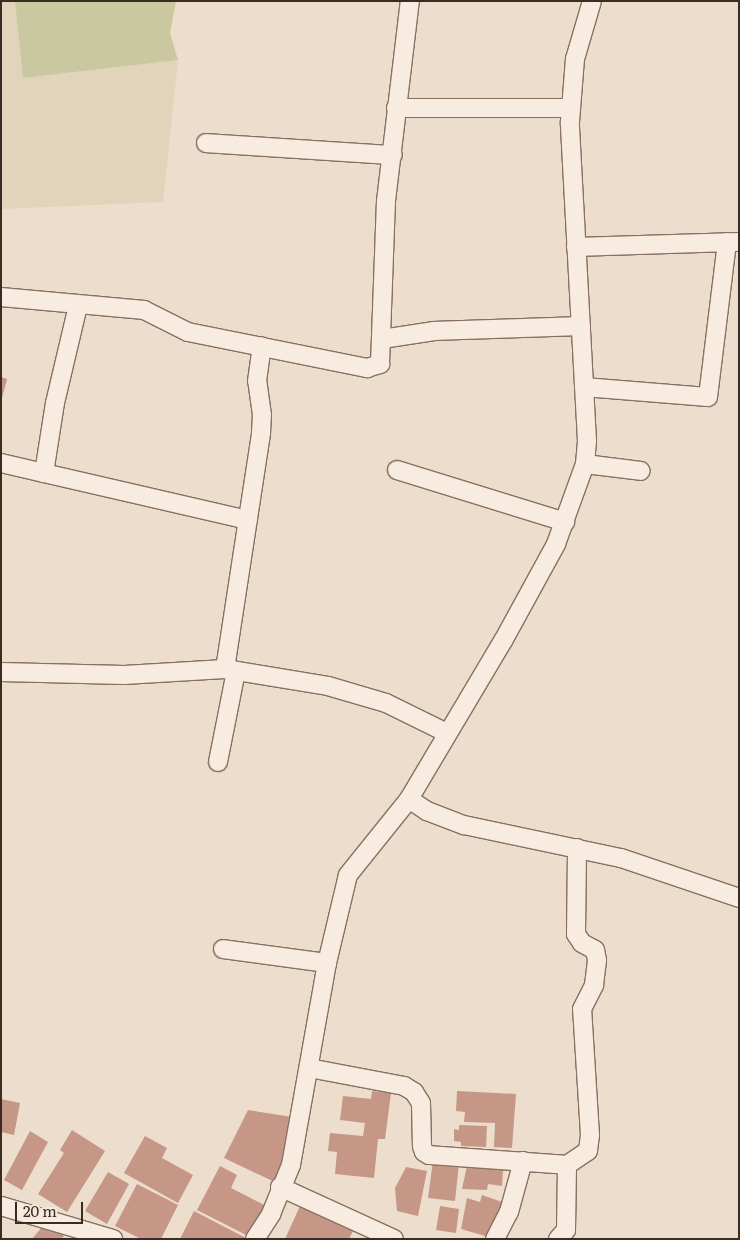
<!DOCTYPE html>
<style>
body{margin:0}
#map{position:relative;width:740px;height:1240px;overflow:hidden;background:#ecddcc;font-family:Literata,serif}
div>[style]{position:absolute}
[style*='--x']{left:calc(var(--x)*1px);top:calc(var(--y)*1px);width:calc(var(--w)*1px);rotate:calc(var(--a)*1deg)}
.farmland>*{inset:0;background:#e1d4ba}
.green>*{inset:0;background:#c9c8a1}
.building>*{inset:0;background:#c69786}
.roads{filter:drop-shadow(1px 0 #887061) drop-shadow(-1px 0 #887061) drop-shadow(0 1px #887061) drop-shadow(0 -1px #887061)}
.street>*{height:18px;margin:-9px;padding:0 9px;transform-origin:9px;border-radius:9px;background:#f7ecdf}
span{translate:-50% -50%;white-space:nowrap;text-align:center;line-height:1.15;-webkit-text-stroke:5px #f4e9db;paint-order:stroke}
.frame{position:absolute;inset:0;border:2px solid #3a2b23;pointer-events:none}
.scale{position:absolute;left:15px;top:1202px;width:68px;height:22px;box-sizing:border-box;border:2px solid #3a2b23;border-top:0;padding-left:6px;font-size:15px;line-height:18px;white-space:nowrap;color:#3a2b23;-webkit-text-stroke:4px #f4e9db;paint-order:stroke}
</style>
<div id="map">
<div class="farmland">
<div style="clip-path:polygon(1px 1px,15px 1px,24px 78px,178px 60px,163px 202px,1px 209px)"></div>
</div>
<div class="green">
<div style="clip-path:polygon(15px 1px,176px 1px,170px 33px,178px 60px,23px 78px)"></div>
</div>
<div class="building">
<div style="clip-path:polygon(1px 377px,7px 379px,2px 398px,1px 398px)"></div>
<div style="clip-path:polygon(372px 1091px,391px 1093px,385px 1139px,378px 1139px,374px 1178px,335px 1174px,337px 1152px,328px 1151px,330px 1133px,363px 1136px,365px 1123px,340px 1120px,343px 1096px,371px 1099px)"></div>
<div style="clip-path:polygon(457px 1091px,516px 1094px,512px 1148px,494px 1147px,495px 1123px,464px 1122px,465px 1112px,456px 1111px)"></div>
<div style="clip-path:polygon(1px 1099px,20px 1103px,14px 1135px,1px 1132px)"></div>
<div style="clip-path:polygon(248px 1110px,298px 1118px,279px 1184px,224px 1158px)"></div>
<div style="clip-path:polygon(459px 1125px,487px 1126px,486px 1147px,461px 1146px,461px 1142px,454px 1141px,454px 1129px,459px 1130px)"></div>
<div style="clip-path:polygon(72px 1130px,105px 1151px,67px 1212px,38px 1194px,64px 1153px,60px 1150px)"></div>
<div style="clip-path:polygon(30px 1131px,48px 1142px,22px 1190px,4px 1180px)"></div>
<div style="clip-path:polygon(145px 1136px,167px 1148px,162px 1158px,193px 1175px,178px 1203px,124px 1173px)"></div>
<div style="clip-path:polygon(433px 1161px,459px 1164px,455px 1201px,428px 1198px)"></div>
<div style="clip-path:polygon(220px 1166px,237px 1175px,231px 1188px,268px 1207px,252px 1238px,197px 1210px)"></div>
<div style="clip-path:polygon(467px 1166px,503px 1169px,502px 1186px,488px 1184px,487px 1190px,462px 1189px)"></div>
<div style="clip-path:polygon(406px 1167px,427px 1171px,418px 1216px,397px 1211px,395px 1188px)"></div>
<div style="clip-path:polygon(108px 1172px,129px 1184px,107px 1224px,85px 1211px)"></div>
<div style="clip-path:polygon(137px 1184px,178px 1205px,161px 1239px,141px 1239px,115px 1226px)"></div>
<div style="clip-path:polygon(482px 1195px,502px 1202px,489px 1237px,461px 1229px,467px 1198px,480px 1202px)"></div>
<div style="clip-path:polygon(300px 1206px,353px 1231px,349px 1239px,285px 1239px)"></div>
<div style="clip-path:polygon(440px 1206px,459px 1209px,456px 1233px,436px 1230px)"></div>
<div style="clip-path:polygon(194px 1211px,248px 1239px,180px 1239px)"></div>
<div style="clip-path:polygon(47px 1221px,64px 1236px,61px 1239px,32px 1239px)"></div>
</div>
<div class="roads">
<div class="street">
<div style="--x:396;--y:108;--w:175;--a:0"></div>
<div style="--x:206;--y:143;--w:187;--a:3.7"></div>
<div style="--x:576;--y:247;--w:162;--a:-1.8"></div>
<div style="--x:1;--y:297;--w:144;--a:5.2"></div>
<div style="--x:144;--y:310;--w:49;--a:26.6"></div>
<div style="--x:188;--y:332;--w:183;--a:11.4"></div>
<div style="--x:367;--y:368;--w:14;--a:-17"></div>
<div style="--x:380;--y:364;--w:163;--a:-87.9"></div>
<div style="--x:386;--y:201;--w:201;--a:-83.2"></div>
<div style="--x:382;--y:339;--w:53;--a:-8.7"></div>
<div style="--x:434;--y:331;--w:147;--a:-1.9"></div>
<div style="--x:584;--y:387;--w:124;--a:4.6"></div>
<div style="--x:708;--y:397;--w:156;--a:-83"></div>
<div style="--x:1;--y:463;--w:44;--a:13.1"></div>
<div style="--x:44;--y:473;--w:71;--a:-81.1"></div>
<div style="--x:55;--y:403;--w:100;--a:-76.7"></div>
<div style="--x:585;--y:464;--w:56;--a:7.1"></div>
<div style="--x:397;--y:470;--w:176;--a:17.2"></div>
<div style="--x:44;--y:473;--w:209;--a:13"></div>
<div style="--x:225;--y:669;--w:239;--a:-81.3"></div>
<div style="--x:261;--y:433;--w:18;--a:-87"></div>
<div style="--x:262;--y:415;--w:34;--a:-98"></div>
<div style="--x:257;--y:381;--w:35;--a:-82"></div>
<div style="--x:1;--y:672;--w:123;--a:1.4"></div>
<div style="--x:124;--y:675;--w:101;--a:-3.4"></div>
<div style="--x:225;--y:669;--w:104;--a:9.4"></div>
<div style="--x:328;--y:686;--w:60;--a:16.3"></div>
<div style="--x:386;--y:703;--w:68;--a:26.2"></div>
<div style="--x:218;--y:762;--w:93;--a:-78.8"></div>
<div style="--x:409;--y:799;--w:22;--a:34"></div>
<div style="--x:427;--y:811;--w:40;--a:21"></div>
<div style="--x:464;--y:825;--w:160;--a:11.9"></div>
<div style="--x:621;--y:858;--w:125;--a:18.7"></div>
<div style="--x:223;--y:949;--w:105;--a:7.7"></div>
<div style="--x:309;--y:1068;--w:97;--a:10.7"></div>
<div style="--x:404;--y:1086;--w:12;--a:31"></div>
<div style="--x:414;--y:1092;--w:13;--a:58"></div>
<div style="--x:421;--y:1103;--w:43;--a:88.7"></div>
<div style="--x:422;--y:1146;--w:6;--a:72"></div>
<div style="--x:424;--y:1152;--w:6;--a:31"></div>
<div style="--x:429;--y:1155;--w:138;--a:4.1"></div>
<div style="--x:280;--y:1187;--w:125;--a:24.5"></div>
<div style="--x:1;--y:1206;--w:117;--a:16.4"></div>
<div style="--x:255;--y:1239;--w:30;--a:-57"></div>
<div style="--x:271;--y:1214;--w:53;--a:-67.8"></div>
<div style="--x:291;--y:1165;--w:205;--a:-79.9"></div>
<div style="--x:327;--y:963;--w:90;--a:-76.6"></div>
<div style="--x:348;--y:875;--w:97;--a:-51.2"></div>
<div style="--x:409;--y:799;--w:184;--a:-59.3"></div>
<div style="--x:503;--y:641;--w:111;--a:-61.3"></div>
<div style="--x:556;--y:544;--w:85;--a:-70.1"></div>
<div style="--x:585;--y:464;--w:23;--a:-85"></div>
<div style="--x:587;--y:441;--w:319;--a:-93.1"></div>
<div style="--x:570;--y:122;--w:63;--a:-85.5"></div>
<div style="--x:575;--y:59;--w:60;--a:-73.7"></div>
<div style="--x:495;--y:1239;--w:30;--a:-63"></div>
<div style="--x:509;--y:1212;--w:53;--a:-74.6"></div>
<div style="--x:558;--y:1239;--w:12;--a:-48"></div>
<div style="--x:566;--y:1230;--w:65;--a:-89.1"></div>
<div style="--x:567;--y:1165;--w:25;--a:-34"></div>
<div style="--x:588;--y:1151;--w:16;--a:-83"></div>
<div style="--x:590;--y:1135;--w:126;--a:-93.6"></div>
<div style="--x:582;--y:1009;--w:27;--a:-63"></div>
<div style="--x:594;--y:985;--w:25;--a:-83"></div>
<div style="--x:597;--y:960;--w:10;--a:-101"></div>
<div style="--x:595;--y:950;--w:15;--a:-152"></div>
<div style="--x:582;--y:943;--w:11;--a:-124"></div>
<div style="--x:576;--y:934;--w:86;--a:-89.3"></div>
</div>
</div>
<div class="frame"></div>
<div class="scale">20 m</div>
</div>
